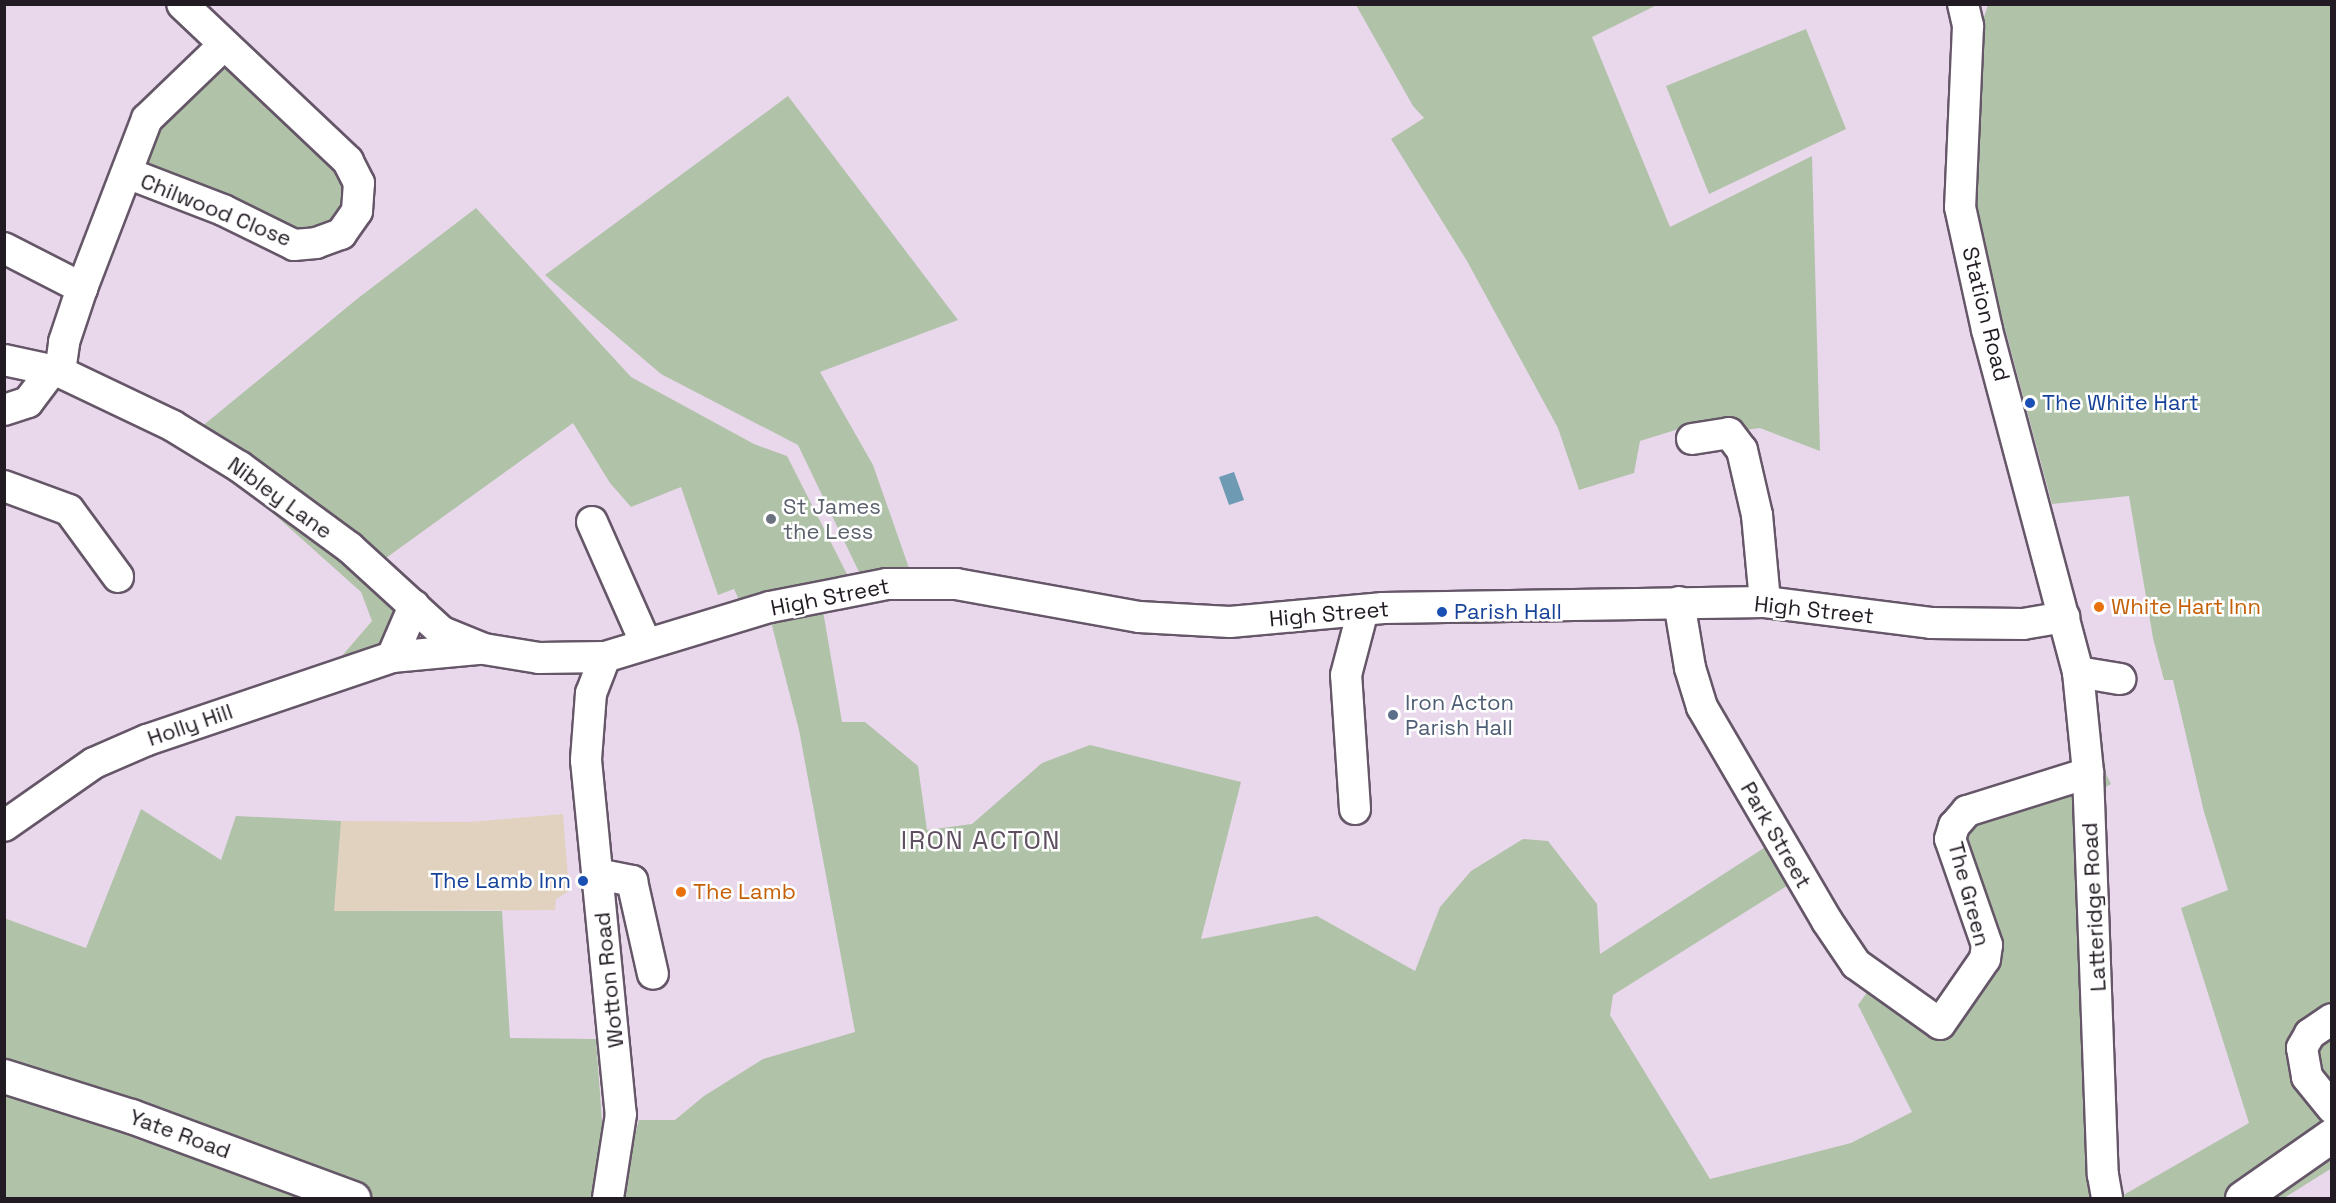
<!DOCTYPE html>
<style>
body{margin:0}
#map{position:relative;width:2336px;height:1203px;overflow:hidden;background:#e9d7ec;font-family:"Space Grotesk",sans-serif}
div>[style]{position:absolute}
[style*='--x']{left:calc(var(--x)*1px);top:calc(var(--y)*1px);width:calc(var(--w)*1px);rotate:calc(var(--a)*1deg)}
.education>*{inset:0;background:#e1d2bf}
.green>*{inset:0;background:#b0c3a8}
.water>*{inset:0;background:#6e9ab3}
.roads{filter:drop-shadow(2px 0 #655668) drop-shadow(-2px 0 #655668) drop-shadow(0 2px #655668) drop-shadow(0 -2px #655668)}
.minor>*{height:30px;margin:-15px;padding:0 15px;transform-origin:15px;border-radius:15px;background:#fff}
.major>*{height:33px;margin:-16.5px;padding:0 16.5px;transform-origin:16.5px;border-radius:16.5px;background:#fff}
.dots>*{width:16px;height:16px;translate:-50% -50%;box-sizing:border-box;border:3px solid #fff;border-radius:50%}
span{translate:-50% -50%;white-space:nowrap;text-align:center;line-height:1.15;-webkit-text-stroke:5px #fff;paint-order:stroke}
.street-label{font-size:22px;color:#221b23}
.transit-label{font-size:22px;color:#164399}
.left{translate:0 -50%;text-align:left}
.right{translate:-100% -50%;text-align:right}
.worship-label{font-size:22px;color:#5b616d}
.food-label{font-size:22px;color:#c56008}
.service-label{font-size:22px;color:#4e5e75}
.quarter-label{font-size:26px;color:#605162;letter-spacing:1.5px}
.frame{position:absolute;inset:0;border:6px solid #221b23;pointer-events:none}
</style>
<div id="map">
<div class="education">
<div style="clip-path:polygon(563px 814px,569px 891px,556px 899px,555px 910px,333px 911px,341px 821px,470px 822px)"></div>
</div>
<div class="green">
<div style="clip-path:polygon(1356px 5px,1657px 5px,1592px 37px,1670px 227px,1812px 156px,1820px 451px,1760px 428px,1737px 431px,1711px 419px,1640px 441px,1634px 473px,1579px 490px,1558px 428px,1467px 261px,1391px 139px,1424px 118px,1413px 106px)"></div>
<div style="clip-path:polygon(1988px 5px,2331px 5px,2332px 1168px,2284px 1198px,2120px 1197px,2249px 1123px,2181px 908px,2228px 890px,2204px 812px,2173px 680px,2164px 680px,2153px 638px,2129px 496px,2052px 504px,1973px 210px,1979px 32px)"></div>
<div style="clip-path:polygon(1806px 29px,1846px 129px,1709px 194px,1666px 86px)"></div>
<div style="clip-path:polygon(223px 63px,344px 166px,346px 219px,310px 238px,147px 175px,139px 157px,154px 123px)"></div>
<div style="clip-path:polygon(788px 96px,958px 320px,820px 372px,873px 465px,909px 568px,860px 574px,798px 445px,661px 374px,545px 275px)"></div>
<div style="clip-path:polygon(476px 208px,631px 377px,754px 444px,787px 456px,848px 576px,739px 600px,734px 589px,718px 595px,681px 487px,631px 507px,610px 483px,573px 423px,379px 563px,200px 428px,357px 299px)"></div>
<div style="clip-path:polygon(218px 464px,313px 531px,396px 608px,391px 630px,378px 647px,335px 664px,372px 621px,361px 592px)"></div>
<div style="clip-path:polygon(822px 605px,842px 722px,865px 722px,918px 766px,927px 830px,972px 824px,1042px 763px,1090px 745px,1241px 782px,1201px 939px,1317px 916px,1415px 971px,1440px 907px,1471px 871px,1523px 839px,1548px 841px,1597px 904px,1600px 954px,1767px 846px,1790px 884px,1613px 995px,1610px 1015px,1710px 1179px,1851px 1143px,1912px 1112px,1858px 1005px,1871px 987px,1938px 1035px,1993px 961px,1959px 842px,1983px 816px,2076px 787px,2096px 1198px,5px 1198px,4px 918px,86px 948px,141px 809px,221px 860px,236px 816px,341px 821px,334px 911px,502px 911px,510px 1038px,596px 1039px,604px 1148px,628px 1159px,639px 1120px,675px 1120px,704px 1096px,763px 1059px,855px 1032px,799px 730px,770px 618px)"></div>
<div style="clip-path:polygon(2095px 678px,2106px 774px,2111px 784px,2104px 788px,2096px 780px,2091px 679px)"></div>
</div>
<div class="water">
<div style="clip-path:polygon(1234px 472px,1244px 500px,1229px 505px,1219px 477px)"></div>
</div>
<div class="roads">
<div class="minor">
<div style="--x:1963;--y:4;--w:23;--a:77"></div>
<div style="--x:1968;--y:26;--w:181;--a:92.5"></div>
<div style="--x:1960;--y:207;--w:126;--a:77.6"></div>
<div style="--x:1987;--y:330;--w:354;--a:75.1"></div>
<div style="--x:2078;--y:672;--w:101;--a:84.3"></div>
<div style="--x:2088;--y:773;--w:402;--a:87.9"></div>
<div style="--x:2103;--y:1175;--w:23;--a:80"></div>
<div style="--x:127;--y:173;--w:103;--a:21.1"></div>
<div style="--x:223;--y:210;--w:79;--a:26.2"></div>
<div style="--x:294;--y:245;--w:22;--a:-5"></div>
<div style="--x:316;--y:243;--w:27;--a:-20"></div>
<div style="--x:341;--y:234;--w:28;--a:-55"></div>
<div style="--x:357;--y:211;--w:28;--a:-86"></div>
<div style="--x:359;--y:183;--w:25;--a:-117"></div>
<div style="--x:348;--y:161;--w:228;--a:-136.6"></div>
<div style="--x:4;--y:248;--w:88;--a:27.1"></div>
<div style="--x:4;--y:360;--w:57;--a:12.1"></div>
<div style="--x:60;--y:372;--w:125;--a:25.5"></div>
<div style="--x:173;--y:426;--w:79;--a:31.5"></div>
<div style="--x:240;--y:467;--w:135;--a:36.3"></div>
<div style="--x:349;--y:547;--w:126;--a:42.4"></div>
<div style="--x:442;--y:632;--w:45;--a:22"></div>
<div style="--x:484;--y:649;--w:56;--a:9.3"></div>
<div style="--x:539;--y:658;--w:66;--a:-0.9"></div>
<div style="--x:605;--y:657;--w:172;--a:-16.9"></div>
<div style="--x:770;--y:607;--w:119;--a:-11.1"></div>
<div style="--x:887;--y:584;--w:69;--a:0"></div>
<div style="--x:956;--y:584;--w:186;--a:10.2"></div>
<div style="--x:1139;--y:617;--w:91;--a:3.1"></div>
<div style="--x:1230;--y:622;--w:154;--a:-5.2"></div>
<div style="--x:1383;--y:608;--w:382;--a:-0.9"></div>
<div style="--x:1765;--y:602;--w:167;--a:7.2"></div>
<div style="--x:1931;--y:623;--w:92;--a:0.6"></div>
<div style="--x:2023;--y:624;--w:42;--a:-9.7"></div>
<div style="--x:60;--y:372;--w:30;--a:-82"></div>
<div style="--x:64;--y:342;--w:57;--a:-71.6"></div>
<div style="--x:82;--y:288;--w:181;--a:-69"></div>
<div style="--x:147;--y:119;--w:107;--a:-43.9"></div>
<div style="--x:4;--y:410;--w:25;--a:-18"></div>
<div style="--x:28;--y:402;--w:40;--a:-53"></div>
<div style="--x:1692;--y:439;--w:37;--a:-9"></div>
<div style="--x:1729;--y:433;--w:21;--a:53"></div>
<div style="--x:1742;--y:450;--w:67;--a:77"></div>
<div style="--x:1757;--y:515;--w:87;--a:84.7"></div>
<div style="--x:4;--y:486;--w:69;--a:20.3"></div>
<div style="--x:69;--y:510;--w:83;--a:53.8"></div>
<div style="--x:592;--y:522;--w:133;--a:66.1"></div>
<div style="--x:1679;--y:602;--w:67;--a:80.5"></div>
<div style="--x:1690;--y:668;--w:41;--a:72.9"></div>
<div style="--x:1702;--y:707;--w:248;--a:59.7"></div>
<div style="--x:1827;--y:921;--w:52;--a:56"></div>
<div style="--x:1856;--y:964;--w:103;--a:35.5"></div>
<div style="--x:1940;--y:1024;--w:79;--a:-55.3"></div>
<div style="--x:1985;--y:959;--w:14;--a:-82"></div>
<div style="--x:1987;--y:945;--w:112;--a:-109.2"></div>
<div style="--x:1950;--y:839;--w:14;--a:-73"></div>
<div style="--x:1954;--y:826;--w:20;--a:-49"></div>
<div style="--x:1967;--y:811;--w:127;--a:-17.4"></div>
<div style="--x:392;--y:657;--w:56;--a:-66.7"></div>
<div style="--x:605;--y:657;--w:39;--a:111"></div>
<div style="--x:591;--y:693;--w:67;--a:94.3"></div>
<div style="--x:586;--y:760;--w:356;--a:84.4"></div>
<div style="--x:621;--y:1114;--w:85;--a:98.8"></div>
<div style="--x:2078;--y:672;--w:43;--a:9.5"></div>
<div style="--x:1355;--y:809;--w:134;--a:-93.8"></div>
<div style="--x:1346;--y:675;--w:67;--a:-75.3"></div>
<div style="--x:4;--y:826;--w:110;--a:-35"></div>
<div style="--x:94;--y:763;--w:58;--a:-23.5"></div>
<div style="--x:147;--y:740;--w:259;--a:-18.7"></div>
<div style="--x:392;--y:657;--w:86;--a:-5.3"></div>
<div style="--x:597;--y:874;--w:36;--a:11"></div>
<div style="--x:632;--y:881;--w:95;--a:77.3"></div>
<div style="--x:2332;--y:1019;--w:27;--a:146"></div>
<div style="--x:2310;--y:1034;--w:16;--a:120"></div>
<div style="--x:2302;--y:1048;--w:29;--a:80"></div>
<div style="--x:2307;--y:1077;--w:40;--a:51"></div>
</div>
<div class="major">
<div style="--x:4;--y:1076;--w:133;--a:17.5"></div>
<div style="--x:131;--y:1116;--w:237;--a:20.3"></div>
<div style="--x:2242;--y:1198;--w:110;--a:-35"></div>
</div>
</div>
<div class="dots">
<div style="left:2030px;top:403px;background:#1a4fb4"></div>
<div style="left:771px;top:519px;background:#6b7280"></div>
<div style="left:2099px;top:607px;background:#e8710a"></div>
<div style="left:1442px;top:612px;background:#1a4fb4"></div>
<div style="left:1393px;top:715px;background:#5c6f8a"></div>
<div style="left:583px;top:881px;background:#1a4fb4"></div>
<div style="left:681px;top:892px;background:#e8710a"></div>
</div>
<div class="street-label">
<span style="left:216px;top:210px;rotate:22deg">Chilwood Close</span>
<span style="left:1986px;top:314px;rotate:76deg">Station Road</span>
<span style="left:280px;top:498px;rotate:36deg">Nibley Lane</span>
<span style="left:830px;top:597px;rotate:-11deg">High Street</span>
<span style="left:1814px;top:610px;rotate:6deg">High Street</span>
<span style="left:1329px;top:614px;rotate:-5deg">High Street</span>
<span style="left:190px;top:725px;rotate:-19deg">Holly Hill</span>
<span style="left:1776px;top:835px;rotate:60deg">Park Street</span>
<span style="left:1969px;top:894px;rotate:75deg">The Green</span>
<span style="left:2094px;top:907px;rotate:-93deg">Latteridge Road</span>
<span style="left:609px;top:980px;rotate:-96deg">Wotton Road</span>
<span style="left:180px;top:1134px;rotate:20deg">Yate Road</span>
</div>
<div class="transit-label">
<span class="left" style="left:2042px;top:403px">The White Hart</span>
<span class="left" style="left:1454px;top:612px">Parish Hall</span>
<span class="right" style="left:571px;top:881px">The Lamb Inn</span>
</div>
<div class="worship-label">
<span class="left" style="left:783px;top:519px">St James<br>the Less</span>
</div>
<div class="food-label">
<span class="left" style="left:2111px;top:607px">White Hart Inn</span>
<span class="left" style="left:693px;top:892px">The Lamb</span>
</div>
<div class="service-label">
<span class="left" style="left:1405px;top:715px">Iron Acton<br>Parish Hall</span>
</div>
<div class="quarter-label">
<span style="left:981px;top:841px">IRON ACTON</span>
</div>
<div class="frame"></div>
</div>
